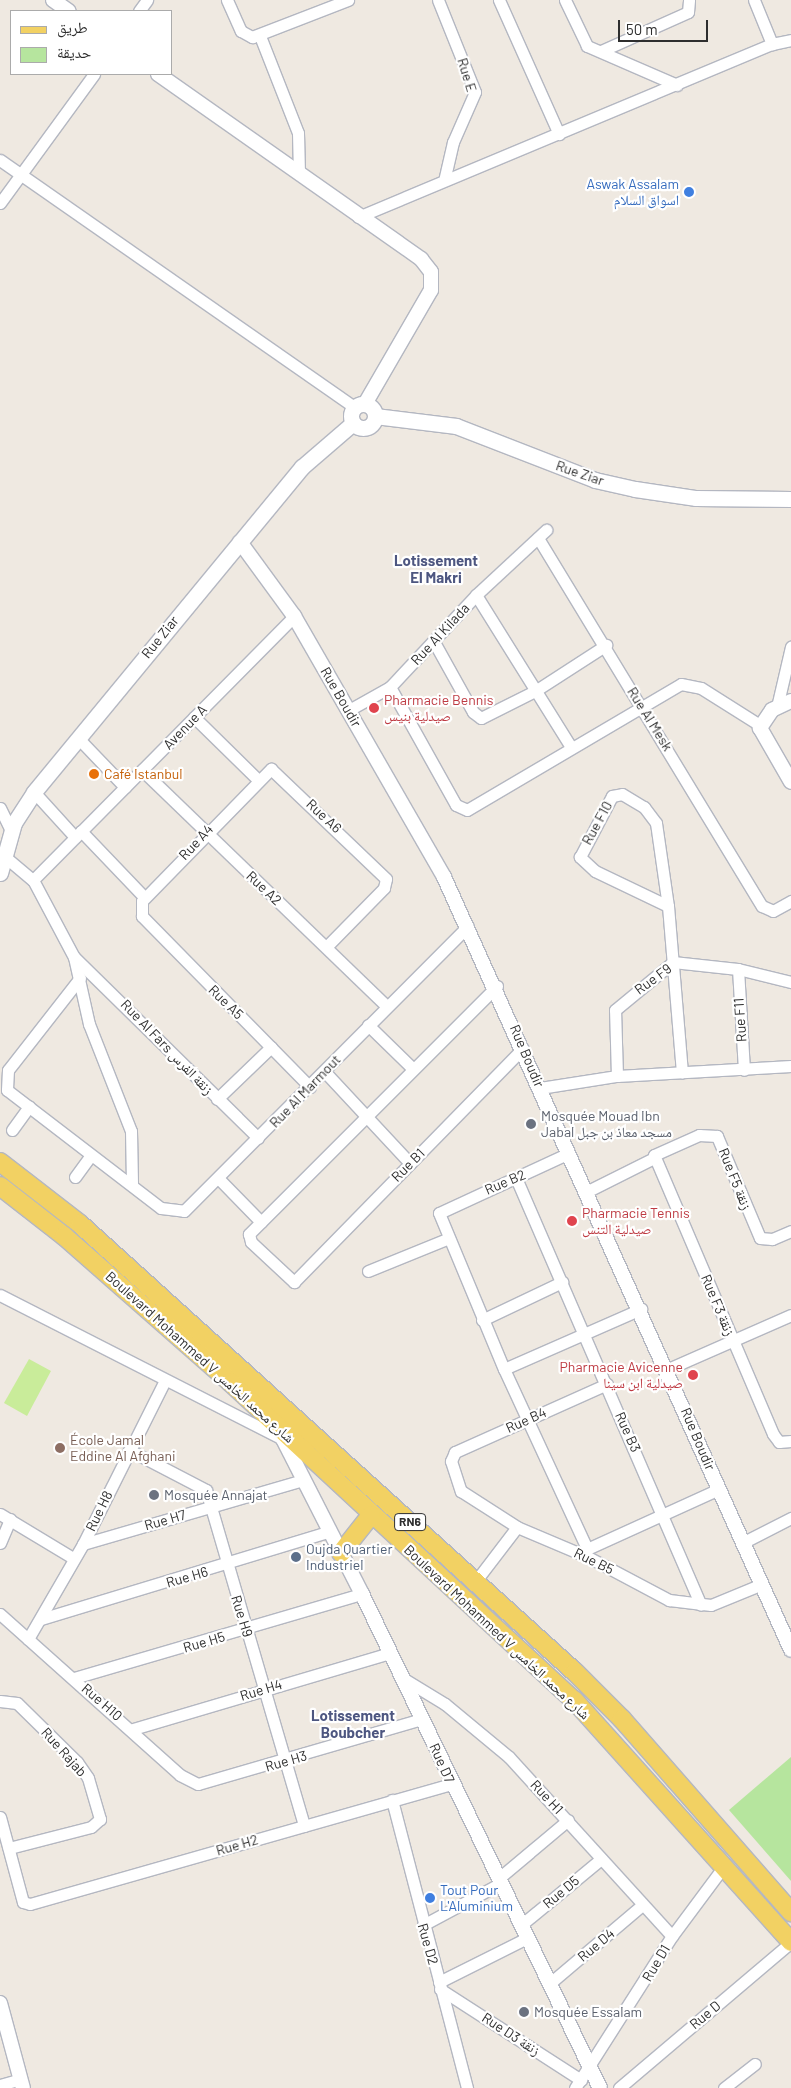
<!DOCTYPE html>
<meta charset="utf-8">
<style>
body{margin:0}
#map{position:relative;width:791px;height:2088px;overflow:hidden;background:#efe9e1;font-family:Barlow,"Noto Naskh Arabic",sans-serif}
div>[style]{position:absolute}
[style*='--x']{left:calc(var(--x)*1px);top:calc(var(--y)*1px);width:calc(var(--w)*1px);rotate:calc(var(--a)*1deg)}
.green>*{inset:0;background:#b6e59e}
.pitch>*{inset:0;background:#c9ec9a}
.roads{filter:drop-shadow(1px 0 #b4b7c1) drop-shadow(-1px 0 #b4b7c1) drop-shadow(0 1px #b4b7c1) drop-shadow(0 -1px #b4b7c1)}
.minor>*{height:11px;margin:-5.5px;padding:0 5.5px;transform-origin:5.5px;border-radius:5.5px;background:#fff}
.tertiary>*{height:14px;margin:-7px;padding:0 7px;transform-origin:7px;border-radius:7px;background:#fff}
.secondary>*{height:15px;margin:-7.5px;padding:0 7.5px;transform-origin:7.5px;border-radius:7.5px;background:#fff}
.secondary>.ring{margin:-7.5px;padding:0;box-sizing:content-box;background:none;border:15px solid #fff;border-radius:50%}
.primary>*{height:18px;margin:-9px;padding:0 9px;transform-origin:9px;border-radius:9px;background:#f2d163}
.dots>*{width:14px;height:14px;translate:-50% -50%;box-sizing:border-box;border:2px solid #fff;border-radius:50%}
span{translate:-50% -50%;white-space:nowrap;text-align:center;line-height:1.15;-webkit-text-stroke:4.5px #fff;paint-order:stroke}
.shield-label span{padding:1px 4px;background:#fff;border:1px solid;border-radius:4px;-webkit-text-stroke-width:0}
.shield-label{font-size:12px;color:#2e2e2e;font-weight:700}
.street-label{font-size:14px;color:#2e2e2e}
.shop-label{font-size:14px;color:#366cbe}
.right{translate:-100% -50%;text-align:right}
.left{translate:0 -50%;text-align:left}
.health-label{font-size:14px;color:#be3a42}
.food-label{font-size:14px;color:#c56008}
.worship-label{font-size:14px;color:#5b616d}
.education-label{font-size:14px;color:#785e54}
.service-label{font-size:14px;color:#4e5e75}
.neighbourhood-label{font-size:15px;color:#4d5680;font-weight:700}
.legend{position:absolute;left:10px;top:10px;width:162px;height:65px;box-sizing:border-box;background:#fff;border:1px solid #ababab;margin:0;padding:6px 9px;list-style:none;font-size:15px;color:#2e2e2e}
.legend li{display:flex;align-items:center;gap:10px;height:25px}
.legend b{width:25px;border:1px solid #ababab}
.scale{position:absolute;left:618px;top:20px;width:90px;height:22px;box-sizing:border-box;border:2px solid #2e2e2e;border-top:0;padding-left:6px;font-size:15px;line-height:18px;white-space:nowrap;color:#2e2e2e;-webkit-text-stroke:4px #fff;paint-order:stroke}
</style>
<div id="map">
<div class="green">
<div style="clip-path:polygon(791px 1757px,791px 1881px,729px 1810px)"></div>
</div>
<div class="pitch">
<div style="clip-path:polygon(29px 1359px,51px 1371px,27px 1416px,4px 1403px)"></div>
</div>
<div class="roads">
<div class="minor">
<div style="--x:227;--y:0;--w:34;--a:66"></div>
<div style="--x:241;--y:31;--w:13;--a:29"></div>
<div style="--x:252;--y:37;--w:103;--a:-21.1"></div>
<div style="--x:438;--y:0;--w:99;--a:68.1"></div>
<div style="--x:475;--y:92;--w:55;--a:113.7"></div>
<div style="--x:453;--y:142;--w:37;--a:103"></div>
<div style="--x:499;--y:0;--w:147;--a:65.9"></div>
<div style="--x:565;--y:0;--w:51;--a:64.4"></div>
<div style="--x:587;--y:46;--w:98;--a:23.4"></div>
<div style="--x:754;--y:0;--w:48;--a:67.8"></div>
<div style="--x:139;--y:11;--w:14;--a:-54"></div>
<div style="--x:260;--y:36;--w:104;--a:68.6"></div>
<div style="--x:298;--y:133;--w:41;--a:88.6"></div>
<div style="--x:601;--y:51;--w:95;--a:-24.1"></div>
<div style="--x:688;--y:12;--w:12;--a:-85"></div>
<div style="--x:0;--y:160;--w:432;--a:34.9"></div>
<div style="--x:0;--y:203;--w:160;--a:-53.9"></div>
<div style="--x:358;--y:217;--w:449;--a:-22.7"></div>
<div style="--x:772;--y:44;--w:19;--a:-12"></div>
<div style="--x:538;--y:538;--w:431;--a:58.7"></div>
<div style="--x:762;--y:906;--w:12;--a:24"></div>
<div style="--x:773;--y:911;--w:21;--a:-29"></div>
<div style="--x:476;--y:595;--w:179;--a:58"></div>
<div style="--x:434;--y:642;--w:80;--a:60.9"></div>
<div style="--x:473;--y:712;--w:10;--a:37"></div>
<div style="--x:481;--y:718;--w:60;--a:-26.6"></div>
<div style="--x:535;--y:691;--w:85;--a:-32.9"></div>
<div style="--x:390;--y:687;--w:135;--a:60.8"></div>
<div style="--x:456;--y:805;--w:12;--a:24"></div>
<div style="--x:467;--y:810;--w:248;--a:-30.5"></div>
<div style="--x:681;--y:684;--w:20;--a:11"></div>
<div style="--x:701;--y:688;--w:71;--a:32.3"></div>
<div style="--x:777;--y:707;--w:62;--a:-76.9"></div>
<div style="--x:349;--y:710;--w:47;--a:-29.3"></div>
<div style="--x:390;--y:687;--w:126;--a:-46.9"></div>
<div style="--x:476;--y:595;--w:96;--a:-42.9"></div>
<div style="--x:194;--y:717;--w:88;--a:44.5"></div>
<div style="--x:78;--y:738;--w:68;--a:46.2"></div>
<div style="--x:142;--y:770;--w:339;--a:44"></div>
<div style="--x:34;--y:792;--w:61;--a:47.7"></div>
<div style="--x:0;--y:808;--w:25;--a:64"></div>
<div style="--x:81;--y:831;--w:91;--a:46.3"></div>
<div style="--x:4;--y:856;--w:38;--a:40"></div>
<div style="--x:33;--y:880;--w:87;--a:62"></div>
<div style="--x:74;--y:957;--w:69;--a:77.4"></div>
<div style="--x:89;--y:1024;--w:115;--a:68.6"></div>
<div style="--x:131;--y:1131;--w:53;--a:88.9"></div>
<div style="--x:33;--y:880;--w:371;--a:-45.3"></div>
<div style="--x:668;--y:906;--w:81;--a:-154.4"></div>
<div style="--x:595;--y:871;--w:21;--a:-137"></div>
<div style="--x:580;--y:857;--w:69;--a:-62.3"></div>
<div style="--x:612;--y:796;--w:10;--a:-11"></div>
<div style="--x:622;--y:794;--w:26;--a:31"></div>
<div style="--x:644;--y:807;--w:20;--a:53"></div>
<div style="--x:656;--y:823;--w:84;--a:81.8"></div>
<div style="--x:668;--y:906;--w:167;--a:85.2"></div>
<div style="--x:74;--y:957;--w:258;--a:44.5"></div>
<div style="--x:738;--y:969;--w:101;--a:86.6"></div>
<div style="--x:80;--y:978;--w:117;--a:128"></div>
<div style="--x:8;--y:1070;--w:20;--a:93"></div>
<div style="--x:7;--y:1090;--w:194;--a:37.5"></div>
<div style="--x:161;--y:1208;--w:23;--a:7"></div>
<div style="--x:184;--y:1211;--w:402;--a:-45.1"></div>
<div style="--x:497;--y:986;--w:351;--a:135"></div>
<div style="--x:249;--y:1234;--w:8;--a:76"></div>
<div style="--x:251;--y:1242;--w:59;--a:42.9"></div>
<div style="--x:294;--y:1282;--w:327;--a:-45.6"></div>
<div style="--x:368;--y:1025;--w:62;--a:44.3"></div>
<div style="--x:325;--y:1072;--w:125;--a:47"></div>
<div style="--x:617;--y:1076;--w:66;--a:-91.7"></div>
<div style="--x:615;--y:1010;--w:75;--a:-39.6"></div>
<div style="--x:673;--y:962;--w:65;--a:6.1"></div>
<div style="--x:738;--y:969;--w:55;--a:13.8"></div>
<div style="--x:310;--y:1087;--w:240;--a:-134.5"></div>
<div style="--x:142;--y:916;--w:15;--a:-90"></div>
<div style="--x:142;--y:901;--w:185;--a:-45.7"></div>
<div style="--x:271;--y:769;--w:159;--a:43.7"></div>
<div style="--x:386;--y:879;--w:9;--a:103"></div>
<div style="--x:384;--y:888;--w:81;--a:134.5"></div>
<div style="--x:540;--y:1088;--w:78;--a:-8.9"></div>
<div style="--x:617;--y:1076;--w:174;--a:-3.3"></div>
<div style="--x:217;--y:1099;--w:75;--a:-43.9"></div>
<div style="--x:12;--y:1130;--w:29;--a:-54"></div>
<div style="--x:569;--y:1153;--w:143;--a:155.2"></div>
<div style="--x:439;--y:1213;--w:169;--a:67.4"></div>
<div style="--x:504;--y:1369;--w:198;--a:65.2"></div>
<div style="--x:587;--y:1549;--w:8;--a:140"></div>
<div style="--x:75;--y:1177;--w:27;--a:-54"></div>
<div style="--x:516;--y:1178;--w:465;--a:66.6"></div>
<div style="--x:219;--y:1179;--w:60;--a:45.7"></div>
<div style="--x:588;--y:1191;--w:74;--a:-26.6"></div>
<div style="--x:791;--y:1231;--w:21;--a:157"></div>
<div style="--x:772;--y:1239;--w:12;--a:-175"></div>
<div style="--x:760;--y:1238;--w:111;--a:-112.9"></div>
<div style="--x:717;--y:1136;--w:18;--a:-177"></div>
<div style="--x:699;--y:1135;--w:49;--a:156"></div>
<div style="--x:654;--y:1155;--w:303;--a:66.9"></div>
<div style="--x:773;--y:1434;--w:10;--a:53"></div>
<div style="--x:779;--y:1442;--w:12;--a:-5"></div>
<div style="--x:368;--y:1271;--w:85;--a:-22.1"></div>
<div style="--x:0;--y:1295;--w:318;--a:27"></div>
<div style="--x:482;--y:1320;--w:89;--a:-25.4"></div>
<div style="--x:504;--y:1369;--w:150;--a:-23.7"></div>
<div style="--x:668;--y:1369;--w:134;--a:-23.7"></div>
<div style="--x:607;--y:1384;--w:167;--a:155.9"></div>
<div style="--x:455;--y:1452;--w:10;--a:114"></div>
<div style="--x:451;--y:1461;--w:32;--a:72"></div>
<div style="--x:461;--y:1491;--w:67;--a:32.7"></div>
<div style="--x:517;--y:1527;--w:77;--a:22.9"></div>
<div style="--x:588;--y:1557;--w:92;--a:28"></div>
<div style="--x:669;--y:1600;--w:42;--a:6.8"></div>
<div style="--x:711;--y:1605;--w:55;--a:-22.4"></div>
<div style="--x:129;--y:1450;--w:87;--a:27.5"></div>
<div style="--x:206;--y:1490;--w:350;--a:73.7"></div>
<div style="--x:0;--y:1514;--w:85;--a:31.1"></div>
<div style="--x:744;--y:1542;--w:53;--a:-27.1"></div>
<div style="--x:0;--y:1543;--w:26;--a:-67"></div>
<div style="--x:83;--y:1544;--w:230;--a:-16.2"></div>
<div style="--x:587;--y:1549;--w:145;--a:-24.4"></div>
<div style="--x:475;--y:1582;--w:69;--a:-52.6"></div>
<div style="--x:0;--y:1614;--w:241;--a:41.8"></div>
<div style="--x:180;--y:1775;--w:20;--a:27"></div>
<div style="--x:198;--y:1784;--w:233;--a:-16.2"></div>
<div style="--x:41;--y:1619;--w:302;--a:-16.9"></div>
<div style="--x:28;--y:1639;--w:110;--a:-59.9"></div>
<div style="--x:83;--y:1544;--w:183;--a:-63.4"></div>
<div style="--x:74;--y:1678;--w:300;--a:-16.3"></div>
<div style="--x:404;--y:1679;--w:48;--a:31.4"></div>
<div style="--x:445;--y:1704;--w:83;--a:39.6"></div>
<div style="--x:509;--y:1757;--w:242;--a:47.7"></div>
<div style="--x:0;--y:1701;--w:17;--a:7"></div>
<div style="--x:17;--y:1703;--w:84;--a:44.5"></div>
<div style="--x:77;--y:1762;--w:19;--a:55"></div>
<div style="--x:88;--y:1778;--w:43;--a:73.7"></div>
<div style="--x:100;--y:1819;--w:12;--a:138"></div>
<div style="--x:91;--y:1827;--w:85;--a:165.6"></div>
<div style="--x:133;--y:1729;--w:267;--a:-16.5"></div>
<div style="--x:392;--y:1800;--w:298;--a:75.4"></div>
<div style="--x:0;--y:1817;--w:88;--a:74.9"></div>
<div style="--x:23;--y:1902;--w:7;--a:16"></div>
<div style="--x:30;--y:1904;--w:439;--a:-15.9"></div>
<div style="--x:499;--y:1878;--w:90;--a:-40"></div>
<div style="--x:423;--y:1925;--w:89;--a:-28.3"></div>
<div style="--x:521;--y:1925;--w:104;--a:-39.5"></div>
<div style="--x:439;--y:1982;--w:98;--a:-26.6"></div>
<div style="--x:549;--y:1984;--w:122;--a:-40.3"></div>
<div style="--x:440;--y:1989;--w:168;--a:32.8"></div>
<div style="--x:0;--y:2085;--w:22;--a:-16"></div>
<div style="--x:575;--y:2088;--w:180;--a:-57.5"></div>
<div style="--x:672;--y:1936;--w:87;--a:-53.4"></div>
<div style="--x:619;--y:2088;--w:226;--a:-40.3"></div>
<div style="--x:724;--y:2088;--w:39;--a:-38"></div>
</div>
<div class="tertiary">
<div style="--x:53;--y:0;--w:19;--a:35"></div>
<div style="--x:158;--y:74;--w:322;--a:35.1"></div>
<div style="--x:421;--y:259;--w:16;--a:52"></div>
<div style="--x:431;--y:272;--w:18;--a:90"></div>
<div style="--x:431;--y:290;--w:132;--a:120.1"></div>
<div style="--x:240;--y:542;--w:92;--a:53.9"></div>
<div style="--x:294;--y:616;--w:301;--a:60.1"></div>
<div style="--x:444;--y:877;--w:847;--a:65.82"></div>
<div style="--x:791;--y:701;--w:21;--a:155"></div>
<div style="--x:772;--y:710;--w:22;--a:124"></div>
<div style="--x:760;--y:728;--w:62;--a:60.1"></div>
<div style="--x:289;--y:1431;--w:10;--a:127"></div>
<div style="--x:283;--y:1439;--w:174;--a:63"></div>
<div style="--x:362;--y:1594;--w:548;--a:64.28"></div>
<div style="--x:0;--y:2003;--w:88;--a:74.9"></div>
</div>
<div class="secondary">
<div class="ring" style="left:351px;top:404px;width:9px;height:9px"></div>
<div style="--x:375;--y:416;--w:82;--a:7"></div>
<div style="--x:456;--y:426;--w:149;--a:21.2"></div>
<div style="--x:595;--y:480;--w:41;--a:12.7"></div>
<div style="--x:635;--y:489;--w:62;--a:8.4"></div>
<div style="--x:696;--y:498;--w:95;--a:0.6"></div>
<div style="--x:0;--y:873;--w:52;--a:-74.4"></div>
<div style="--x:14;--y:823;--w:37;--a:-57"></div>
<div style="--x:34;--y:792;--w:421;--a:-50.5"></div>
<div style="--x:302;--y:467;--w:67;--a:-40.8"></div>
</div>
<div class="primary">
<div style="--x:0;--y:1162;--w:101;--a:37.8"></div>
<div style="--x:80;--y:1224;--w:668;--a:42.15"></div>
<div style="--x:575;--y:1672;--w:66;--a:45"></div>
<div style="--x:622;--y:1719;--w:257;--a:48.8"></div>
<div style="--x:0;--y:1186;--w:81;--a:38"></div>
<div style="--x:64;--y:1236;--w:221;--a:41.3"></div>
<div style="--x:230;--y:1382;--w:468;--a:42.8"></div>
<div style="--x:574;--y:1700;--w:325;--a:48.1"></div>
<div style="--x:341;--y:1553;--w:48;--a:-51.7"></div>
</div>
</div>
<div class="dots">
<div style="left:689px;top:192px;background:#3f7fe0"></div>
<div style="left:374px;top:708px;background:#e0444e"></div>
<div style="left:94px;top:774px;background:#e8710a"></div>
<div style="left:531px;top:1124px;background:#6b7280"></div>
<div style="left:572px;top:1221px;background:#e0444e"></div>
<div style="left:693px;top:1375px;background:#e0444e"></div>
<div style="left:60px;top:1448px;background:#8d6e63"></div>
<div style="left:154px;top:1495px;background:#6b7280"></div>
<div style="left:296px;top:1557px;background:#5c6f8a"></div>
<div style="left:430px;top:1898px;background:#3f7fe0"></div>
<div style="left:524px;top:2012px;background:#6b7280"></div>
</div>
<div class="shield-label">
<span style="left:410px;top:1522px">RN6</span>
</div>
<div class="street-label">
<span style="left:467px;top:75px;rotate:73deg">Rue E</span>
<span style="left:580px;top:473px;rotate:19deg">Rue Ziar</span>
<span style="left:440px;top:634px;rotate:-47deg">Rue Al Kilada</span>
<span style="left:160px;top:637px;rotate:-51deg">Rue Ziar</span>
<span style="left:341px;top:697px;rotate:60deg">Rue Boudir</span>
<span style="left:650px;top:719px;rotate:58deg">Rue Al Mesk</span>
<span style="left:185px;top:727px;rotate:-46deg">Avenue A</span>
<span style="left:324px;top:816px;rotate:43deg">Rue A6</span>
<span style="left:597px;top:823px;rotate:-61deg">Rue F10</span>
<span style="left:196px;top:842px;rotate:-47deg">Rue A4</span>
<span style="left:264px;top:888px;rotate:43deg">Rue A2</span>
<span style="left:653px;top:979px;rotate:-36deg">Rue F9</span>
<span style="left:226px;top:1002px;rotate:44deg">Rue A5</span>
<span style="left:740px;top:1020px;rotate:-94deg">Rue F11</span>
<span style="left:167px;top:1047px;rotate:46deg">Rue Al Fars زنقة الفرس</span>
<span style="left:527px;top:1056px;rotate:67deg">Rue Boudir</span>
<span style="left:305px;top:1091px;rotate:-46deg">Rue Al Marmout</span>
<span style="left:408px;top:1165px;rotate:-45deg">Rue B1</span>
<span style="left:735px;top:1179px;rotate:68deg">Rue F5 زنقة</span>
<span style="left:505px;top:1182px;rotate:-23deg">Rue B2</span>
<span style="left:718px;top:1305px;rotate:67deg">Rue F3 زنقة</span>
<span style="left:200px;top:1357px;rotate:42deg">Boulevard Mohammed V شارع محمد الخامس</span>
<span style="left:526px;top:1420px;rotate:-24deg">Rue B4</span>
<span style="left:628px;top:1432px;rotate:66deg">Rue B3</span>
<span style="left:698px;top:1439px;rotate:67deg">Rue Boudir</span>
<span style="left:99px;top:1511px;rotate:-64deg">Rue H8</span>
<span style="left:165px;top:1520px;rotate:-16deg">Rue H7</span>
<span style="left:594px;top:1561px;rotate:26deg">Rue B5</span>
<span style="left:187px;top:1577px;rotate:-16deg">Rue H6</span>
<span style="left:242px;top:1616px;rotate:73deg">Rue H9</span>
<span style="left:497px;top:1632px;rotate:43deg">Boulevard Mohammed V شارع محمد الخامس</span>
<span style="left:204px;top:1642px;rotate:-16deg">Rue H5</span>
<span style="left:261px;top:1690px;rotate:-17deg">Rue H4</span>
<span style="left:102px;top:1702px;rotate:41deg">Rue H10</span>
<span style="left:64px;top:1752px;rotate:48deg">Rue Rajab</span>
<span style="left:286px;top:1761px;rotate:-16deg">Rue H3</span>
<span style="left:442px;top:1763px;rotate:66deg">Rue D7</span>
<span style="left:547px;top:1797px;rotate:47deg">Rue H1</span>
<span style="left:237px;top:1845px;rotate:-16deg">Rue H2</span>
<span style="left:561px;top:1892px;rotate:-40deg">Rue D5</span>
<span style="left:428px;top:1944px;rotate:74deg">Rue D2</span>
<span style="left:596px;top:1945px;rotate:-40deg">Rue D4</span>
<span style="left:656px;top:1963px;rotate:-59deg">Rue D1</span>
<span style="left:705px;top:2015px;rotate:-40deg">Rue D</span>
<span style="left:511px;top:2034px;rotate:33deg">Rue D3 زنقة</span>
</div>
<div class="shop-label">
<span class="right" style="left:679px;top:192px">Aswak Assalam<br>اسواق السلام</span>
<span class="left" style="left:440px;top:1898px">Tout Pour<br>L'Aluminium</span>
</div>
<div class="health-label">
<span class="left" style="left:384px;top:708px">Pharmacie Bennis<br>صيدلية بنيس</span>
<span class="left" style="left:582px;top:1221px">Pharmacie Tennis<br>صيدلية التنس</span>
<span class="right" style="left:683px;top:1375px">Pharmacie Avicenne<br>صيدلية ابن سينا</span>
</div>
<div class="food-label">
<span class="left" style="left:104px;top:774px">Café Istanbul</span>
</div>
<div class="worship-label">
<span class="left" style="left:541px;top:1124px">Mosquée Mouad Ibn<br>Jabal مسجد معاذ بن جبل</span>
<span class="left" style="left:164px;top:1495px">Mosquée Annajat</span>
<span class="left" style="left:534px;top:2012px">Mosquée Essalam</span>
</div>
<div class="education-label">
<span class="left" style="left:70px;top:1448px">École Jamal<br>Eddine Al Afghani</span>
</div>
<div class="service-label">
<span class="left" style="left:306px;top:1557px">Oujda Quartier<br>Industriel</span>
</div>
<div class="neighbourhood-label">
<span style="left:436px;top:569px">Lotissement<br>El Makri</span>
<span style="left:353px;top:1724px">Lotissement<br>Boubcher</span>
</div>
<ul class="legend">
<li><b style="height:6px;background:#f2d163"></b>طريق</li>
<li><b style="height:14px;background:#b6e59e"></b>حديقة</li>
</ul>
<div class="scale">50 m</div>
</div>
